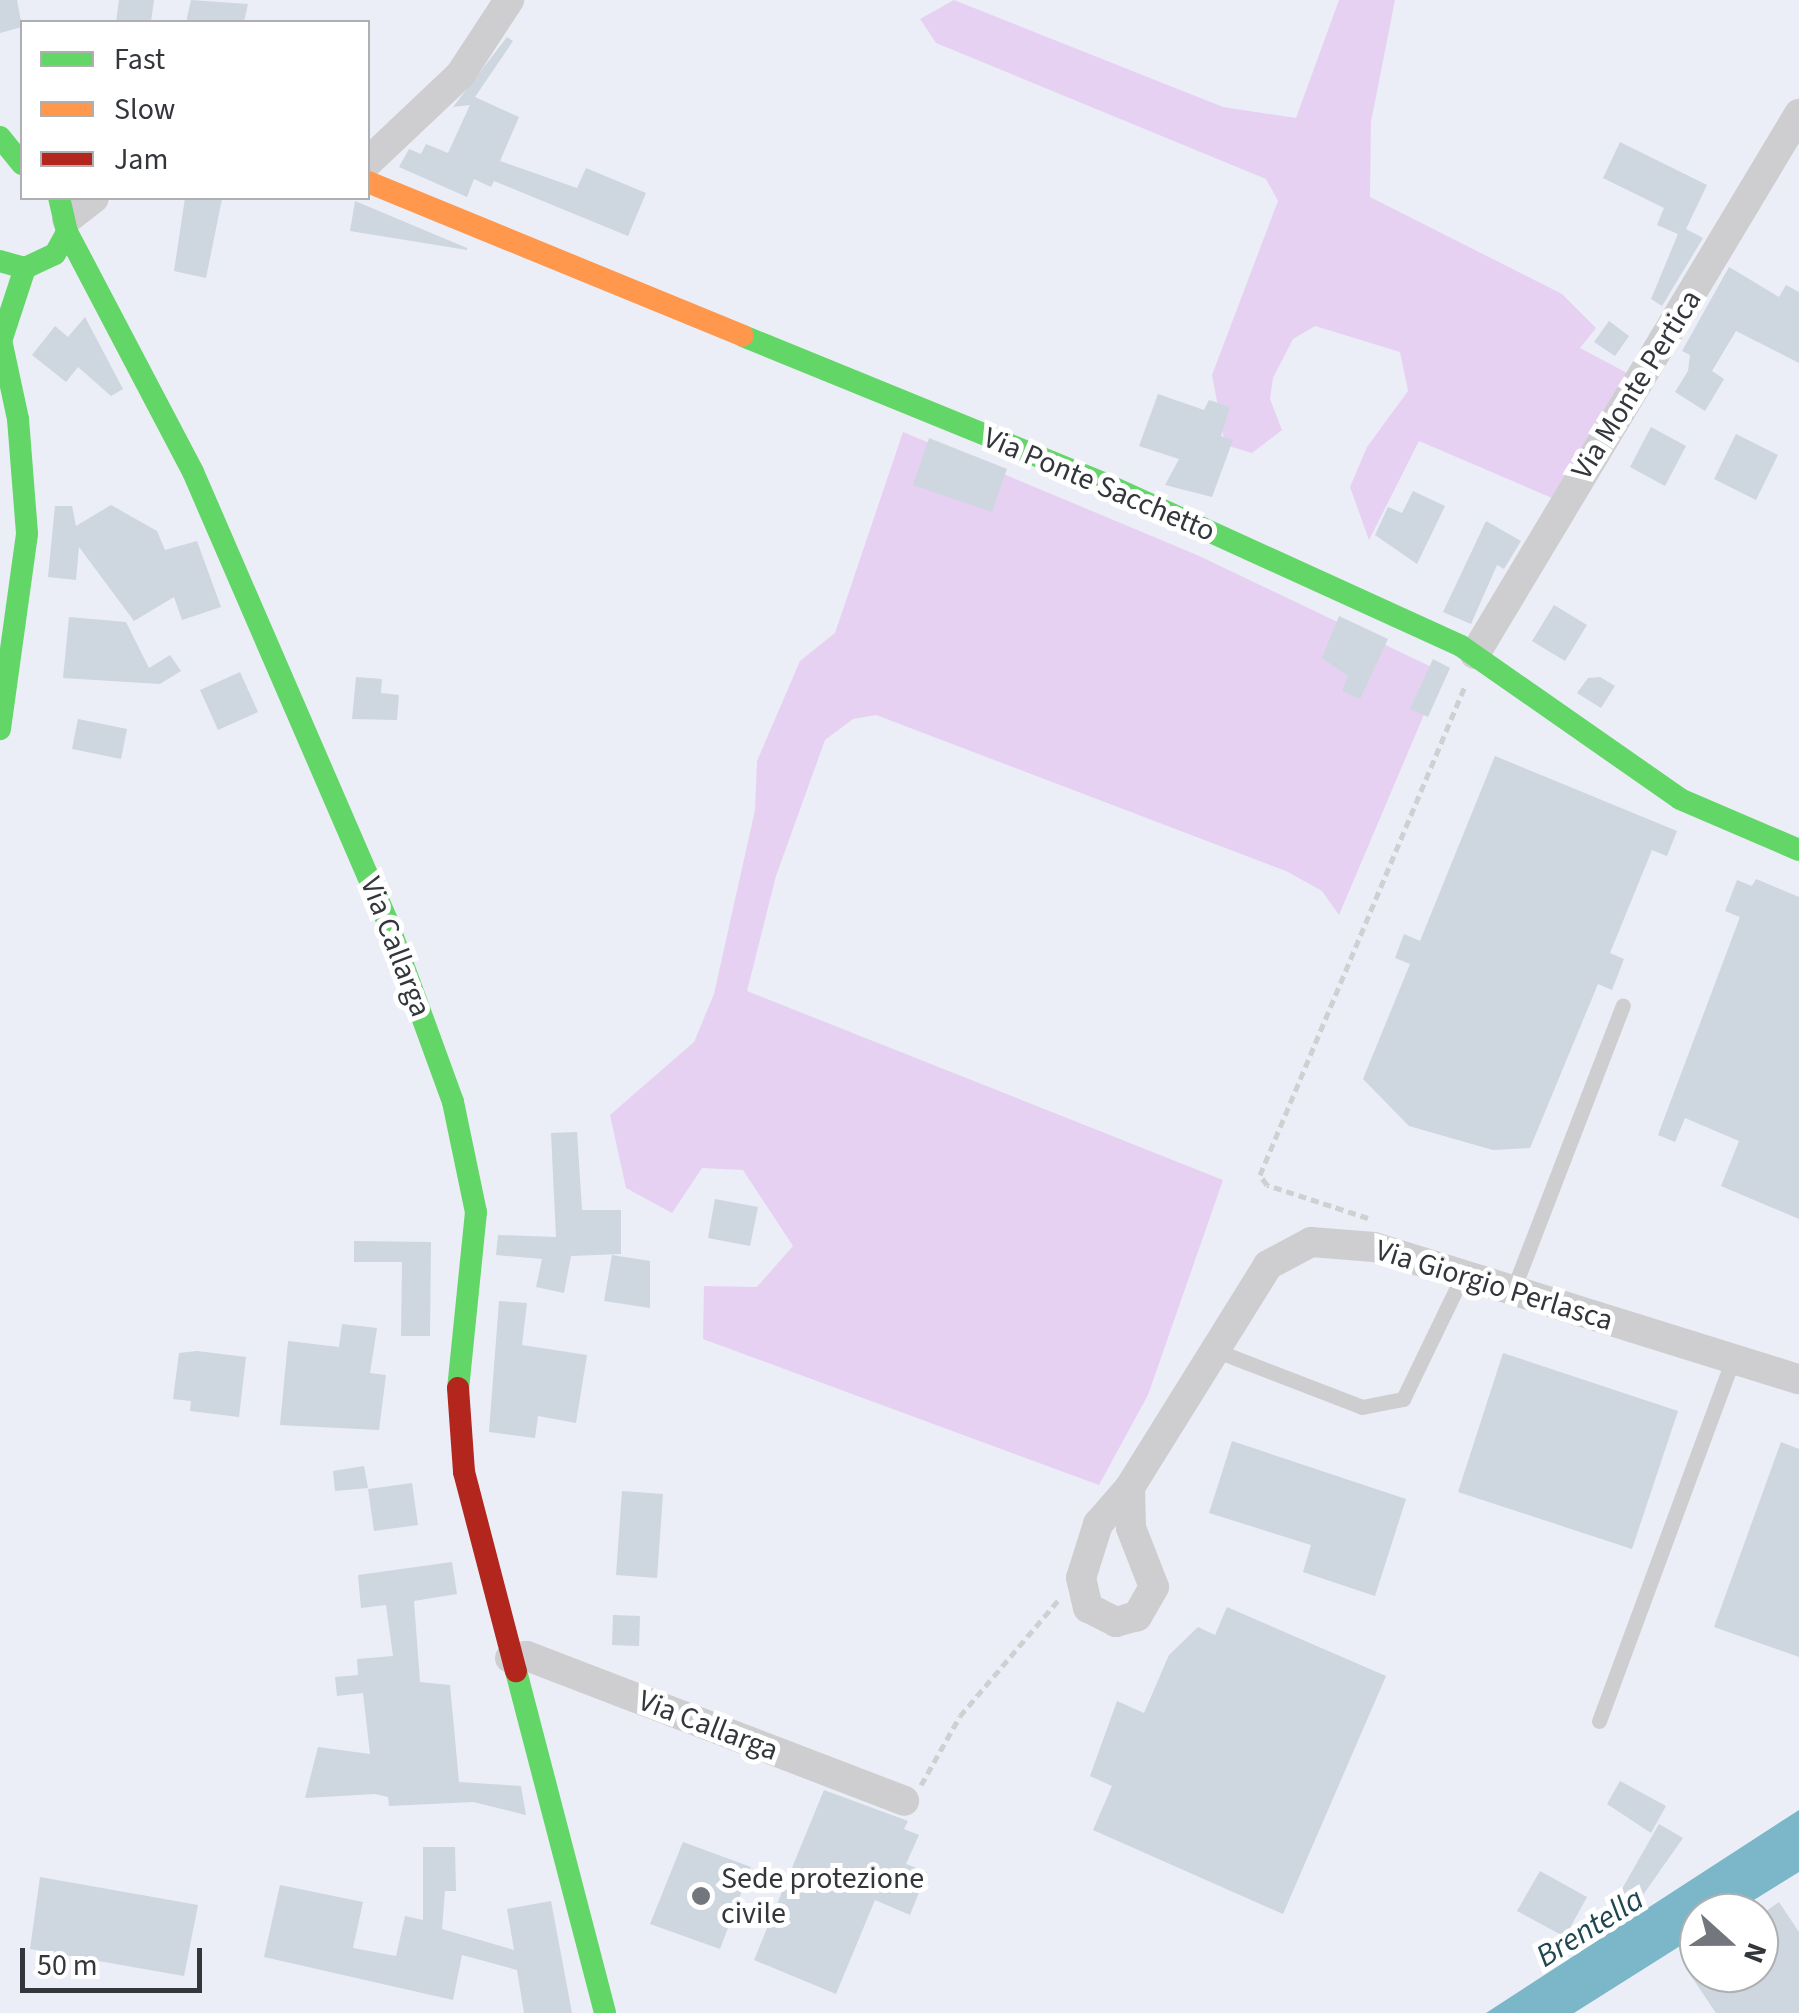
<!DOCTYPE html>
<style>
body{margin:0}
#map{position:relative;width:1799px;height:2013px;overflow:hidden;background:#ebeef6;font-family:"Source Sans 3",sans-serif}
div>[style]{position:absolute}
[style*='--x']{left:calc(var(--x)*1px);top:calc(var(--y)*1px);width:calc(var(--w)*1px);rotate:calc(var(--a)*1deg)}
.green>*{inset:0;background:#e7d1f2}
.water>*{inset:0;background:#7bb7c9}
.building>*{inset:0;background:#ced6df}
.path>*{height:5px;margin-top:-2.5px;transform-origin:0;background:repeating-linear-gradient(90deg,#ced0d2 0 8px,transparent 0 13px)}
.lane>*{height:15px;margin:-7.5px;padding:0 7.5px;transform-origin:7.5px;border-radius:7.5px;background:#ceced1}
.street>*{height:30px;margin:-15px;padding:0 15px;transform-origin:15px;border-radius:15px;background:#ceced1}
.fast>*{height:22px;margin:-11px;padding:0 11px;transform-origin:11px;border-radius:11px;background:#63d668}
.slow>*{height:22px;margin:-11px;padding:0 11px;transform-origin:11px;border-radius:11px;background:#ff974d}
.jam>*{height:22px;margin:-11px;padding:0 11px;transform-origin:11px;border-radius:11px;background:#b3261e}
.dots>*{width:28px;height:28px;translate:-50% -50%;box-sizing:border-box;border:5px solid #fff;border-radius:50%}
span{translate:-50% -50%;white-space:nowrap;text-align:center;line-height:1.15;-webkit-text-stroke:10px #fff;paint-order:stroke}
.street-label{font-size:30px;color:#33363b}
.poi-label{font-size:30px;color:#33363b}
.left{translate:0 -50%;text-align:left}
.water-label{font-size:32px;color:#204651;font-style:italic}
.legend{position:absolute;left:20px;top:20px;width:350px;height:180px;box-sizing:border-box;background:#fff;border:2px solid #adafb1;margin:0;padding:12px 18px;list-style:none;font-size:30px;color:#33363b}
.legend li{display:flex;align-items:center;gap:20px;height:50px}
.legend b{width:50px;border:2px solid #adafb1}
.north{position:absolute;left:1679px;top:1893px;width:100px;height:100px;box-sizing:border-box;background:#fff;border:2px solid #adafb1;border-radius:50%;rotate:111deg;font-size:28px;font-weight:700;line-height:40px;text-align:center;color:#33363b}
.north::after{content:'';display:block;margin:auto;width:35px;height:45px;background:#73767c;clip-path:polygon(50% 0,100% 100%,50% 72%,0 100%)}
.scale{position:absolute;left:20px;top:1948px;width:182px;height:45px;box-sizing:border-box;border:5px solid #33363b;border-top:0;padding-left:12px;font-size:30px;line-height:35px;white-space:nowrap;color:#33363b;-webkit-text-stroke:8px #fff;paint-order:stroke}
</style>
<div id="map">
<div class="green">
<div style="clip-path:polygon(954px 0,1223px 107px,1296px 118px,1339px 0,1395px 0,1371px 122px,1370px 197px,1562px 294px,1596px 328px,1580px 348px,1627px 373px,1552px 498px,1419px 441px,1369px 540px,1350px 487px,1367px 447px,1408px 391px,1400px 352px,1315px 326px,1293px 339px,1273px 378px,1270px 399px,1282px 430px,1252px 453px,1225px 445px,1212px 375px,1278px 201px,1266px 179px,936px 43px,920px 19px)"></div>
<div style="clip-path:polygon(903px 432px,1197px 555px,1442px 672px,1339px 915px,1322px 891px,1286px 871px,876px 715px,853px 719px,825px 740px,776px 876px,747px 991px,1223px 1180px,1148px 1395px,1099px 1485px,703px 1339px,704px 1286px,757px 1287px,793px 1246px,743px 1170px,702px 1168px,672px 1213px,626px 1188px,610px 1115px,694px 1042px,714px 994px,755px 810px,757px 761px,800px 661px,835px 633px)"></div>
</div>
<div class="water">
<div style="clip-path:polygon(1799px 1810px,1799px 1872px,1733px 1913px,1699px 1913px,1699px 1934px,1574px 2013px,1486px 2013px)"></div>
</div>
<div class="building">
<div style="clip-path:polygon(0 0,17px 0,22px 27px,0 33px)"></div>
<div style="clip-path:polygon(119px 0,154px 0,151px 22px,116px 22px)"></div>
<div style="clip-path:polygon(191px 0,248px 4px,244px 22px,186px 22px)"></div>
<div style="clip-path:polygon(507px 37px,513px 41px,475px 97px,519px 117px,500px 161px,577px 188px,586px 168px,646px 193px,628px 236px,494px 181px,491px 187px,474px 179px,467px 197px,399px 167px,409px 149px,421px 154px,426px 144px,448px 153px,470px 105px,453px 107px)"></div>
<div style="clip-path:polygon(1620px 142px,1707px 185px,1686px 229px,1703px 238px,1662px 306px,1651px 299px,1678px 234px,1657px 225px,1664px 208px,1603px 178px)"></div>
<div style="clip-path:polygon(185px 198px,222px 199px,206px 278px,174px 271px)"></div>
<div style="clip-path:polygon(355px 201px,467px 248px,467px 250px,350px 231px)"></div>
<div style="clip-path:polygon(1729px 267px,1779px 297px,1786px 285px,1799px 292px,1799px 363px,1736px 331px,1712px 371px,1724px 379px,1705px 411px,1675px 392px,1688px 371px,1690px 355px,1682px 351px)"></div>
<div style="clip-path:polygon(85px 317px,123px 389px,111px 396px,78px 367px,66px 382px,32px 355px,55px 326px,68px 337px)"></div>
<div style="clip-path:polygon(1609px 321px,1629px 336px,1615px 356px,1594px 342px)"></div>
<div style="clip-path:polygon(1158px 394px,1204px 410px,1209px 400px,1230px 407px,1221px 436px,1233px 440px,1212px 497px,1165px 485px,1179px 459px,1139px 446px)"></div>
<div style="clip-path:polygon(1651px 427px,1686px 446px,1665px 486px,1630px 467px)"></div>
<div style="clip-path:polygon(1736px 434px,1778px 455px,1756px 500px,1714px 479px)"></div>
<div style="clip-path:polygon(929px 438px,1007px 469px,992px 512px,913px 485px)"></div>
<div style="clip-path:polygon(1413px 491px,1445px 506px,1417px 564px,1375px 535px,1388px 507px,1402px 513px)"></div>
<div style="clip-path:polygon(111px 505px,157px 531px,165px 550px,197px 541px,221px 607px,182px 620px,174px 597px,134px 621px,79px 547px,76px 580px,48px 577px,55px 506px,72px 506px,76px 526px)"></div>
<div style="clip-path:polygon(1486px 521px,1521px 541px,1504px 569px,1497px 565px,1471px 624px,1443px 612px)"></div>
<div style="clip-path:polygon(1554px 605px,1587px 625px,1565px 661px,1532px 641px)"></div>
<div style="clip-path:polygon(1339px 616px,1388px 639px,1360px 699px,1342px 691px,1348px 676px,1322px 658px)"></div>
<div style="clip-path:polygon(69px 617px,126px 622px,149px 668px,170px 655px,181px 671px,160px 684px,63px 678px)"></div>
<div style="clip-path:polygon(1433px 659px,1450px 668px,1428px 717px,1410px 709px)"></div>
<div style="clip-path:polygon(240px 672px,258px 712px,218px 730px,200px 690px)"></div>
<div style="clip-path:polygon(356px 677px,382px 679px,381px 693px,399px 695px,397px 720px,352px 719px)"></div>
<div style="clip-path:polygon(1600px 677px,1615px 686px,1601px 708px,1577px 693px,1588px 678px)"></div>
<div style="clip-path:polygon(78px 719px,127px 729px,121px 759px,72px 749px)"></div>
<div style="clip-path:polygon(1495px 756px,1677px 831px,1667px 856px,1652px 850px,1610px 953px,1624px 959px,1612px 990px,1598px 984px,1530px 1148px,1493px 1150px,1409px 1126px,1363px 1079px,1410px 964px,1395px 958px,1404px 934px,1420px 941px)"></div>
<div style="clip-path:polygon(1756px 879px,1799px 897px,1799px 1219px,1721px 1186px,1739px 1141px,1685px 1118px,1675px 1142px,1658px 1135px,1740px 917px,1725px 911px,1737px 880px,1752px 886px)"></div>
<div style="clip-path:polygon(577px 1132px,582px 1210px,621px 1210px,621px 1254px,571px 1256px,564px 1293px,536px 1287px,542px 1259px,496px 1255px,498px 1235px,556px 1237px,551px 1133px)"></div>
<div style="clip-path:polygon(715px 1199px,758px 1207px,750px 1246px,708px 1238px)"></div>
<div style="clip-path:polygon(354px 1241px,431px 1242px,430px 1336px,401px 1336px,402px 1262px,354px 1262px)"></div>
<div style="clip-path:polygon(612px 1255px,650px 1261px,650px 1308px,604px 1301px)"></div>
<div style="clip-path:polygon(499px 1301px,527px 1303px,522px 1345px,587px 1355px,576px 1423px,538px 1416px,535px 1438px,489px 1432px)"></div>
<div style="clip-path:polygon(342px 1324px,377px 1328px,370px 1373px,386px 1375px,379px 1430px,280px 1425px,288px 1341px,339px 1347px)"></div>
<div style="clip-path:polygon(197px 1351px,246px 1357px,239px 1417px,190px 1411px,191px 1401px,173px 1399px,179px 1353px)"></div>
<div style="clip-path:polygon(1503px 1353px,1678px 1411px,1632px 1549px,1458px 1492px)"></div>
<div style="clip-path:polygon(1232px 1441px,1406px 1499px,1375px 1596px,1303px 1572px,1311px 1545px,1209px 1513px)"></div>
<div style="clip-path:polygon(1781px 1442px,1799px 1449px,1799px 1657px,1714px 1627px)"></div>
<div style="clip-path:polygon(364px 1466px,368px 1488px,335px 1491px,333px 1471px)"></div>
<div style="clip-path:polygon(412px 1483px,418px 1525px,374px 1531px,368px 1489px)"></div>
<div style="clip-path:polygon(622px 1491px,663px 1494px,657px 1578px,616px 1575px)"></div>
<div style="clip-path:polygon(452px 1562px,457px 1594px,414px 1601px,420px 1682px,450px 1685px,459px 1782px,521px 1786px,526px 1815px,473px 1802px,389px 1806px,388px 1797px,375px 1794px,305px 1798px,318px 1747px,370px 1754px,363px 1693px,337px 1696px,335px 1677px,358px 1675px,357px 1659px,393px 1656px,386px 1605px,361px 1608px,358px 1575px)"></div>
<div style="clip-path:polygon(1227px 1607px,1386px 1676px,1283px 1914px,1093px 1830px,1112px 1786px,1090px 1776px,1117px 1701px,1144px 1713px,1169px 1655px,1198px 1627px,1215px 1635px)"></div>
<div style="clip-path:polygon(613px 1615px,640px 1616px,639px 1646px,612px 1645px)"></div>
<div style="clip-path:polygon(1620px 1781px,1666px 1806px,1651px 1833px,1607px 1804px)"></div>
<div style="clip-path:polygon(824px 1790px,908px 1821px,904px 1829px,919px 1835px,906px 1864px,927px 1872px,910px 1915px,875px 1900px,836px 1994px,754px 1960px)"></div>
<div style="clip-path:polygon(1659px 1824px,1683px 1838px,1631px 1912px,1614px 1903px)"></div>
<div style="clip-path:polygon(683px 1842px,751px 1867px,720px 1949px,650px 1924px)"></div>
<div style="clip-path:polygon(423px 1847px,455px 1847px,456px 1891px,445px 1891px,442px 1929px,514px 1950px,507px 1909px,551px 1901px,572px 2013px,524px 2013px,517px 1970px,462px 1955px,453px 2000px,264px 1957px,280px 1885px,363px 1902px,353px 1948px,396px 1956px,405px 1916px,423px 1920px)"></div>
<div style="clip-path:polygon(1540px 1871px,1587px 1897px,1565px 1937px,1517px 1911px)"></div>
<div style="clip-path:polygon(40px 1877px,198px 1905px,184px 1976px,30px 1949px)"></div>
<div style="clip-path:polygon(1779px 1902px,1799px 1932px,1799px 2013px,1716px 2013px,1689px 1973px,1759px 1973px,1759px 1916px)"></div>
</div>
<div class="path">
<div style="--x:1368;--y:1218;--w:106;--a:-161.9"></div>
<div style="--x:1267;--y:1185;--w:12;--a:-125"></div>
<div style="--x:1260;--y:1175;--w:530;--a:-67.26"></div>
<div style="--x:921;--y:1785;--w:79;--a:-60.5"></div>
<div style="--x:960;--y:1716;--w:155;--a:-49.7"></div>
</div>
<div class="lane">
<div style="--x:1513;--y:1290;--w:305;--a:-68.9"></div>
<div style="--x:1217;--y:1351;--w:155;--a:21.1"></div>
<div style="--x:1362;--y:1407;--w:42;--a:-11"></div>
<div style="--x:1403;--y:1399;--w:138;--a:-64.2"></div>
<div style="--x:1599;--y:1721;--w:387;--a:-69.7"></div>
</div>
<div class="street">
<div style="--x:368;--y:162;--w:127;--a:-43.4"></div>
<div style="--x:460;--y:75;--w:90;--a:-56.8"></div>
<div style="--x:67;--y:219;--w:34;--a:-38"></div>
<div style="--x:1475;--y:654;--w:630;--a:-59.04"></div>
<div style="--x:1130;--y:1487;--w:261;--a:-58.1"></div>
<div style="--x:1268;--y:1265;--w:49;--a:-28.1"></div>
<div style="--x:1311;--y:1242;--w:63;--a:4.5"></div>
<div style="--x:1374;--y:1247;--w:445;--a:17.3"></div>
<div style="--x:1130;--y:1487;--w:41;--a:88.6"></div>
<div style="--x:1131;--y:1528;--w:63;--a:68.7"></div>
<div style="--x:1154;--y:1587;--w:34;--a:120"></div>
<div style="--x:1137;--y:1616;--w:22;--a:164"></div>
<div style="--x:1116;--y:1622;--w:31;--a:-153"></div>
<div style="--x:1088;--y:1608;--w:31;--a:-103"></div>
<div style="--x:1081;--y:1578;--w:57;--a:-72.5"></div>
<div style="--x:1098;--y:1524;--w:49;--a:-49.1"></div>
<div style="--x:510;--y:1658;--w:17;--a:-7"></div>
<div style="--x:527;--y:1656;--w:404;--a:21"></div>
</div>
<div class="fast">
<div style="--x:0;--y:137;--w:35;--a:51"></div>
<div style="--x:67;--y:232;--w:271;--a:62.3"></div>
<div style="--x:193;--y:472;--w:495;--a:66.6"></div>
<div style="--x:389;--y:926;--w:187;--a:70"></div>
<div style="--x:453;--y:1102;--w:112;--a:78.2"></div>
<div style="--x:476;--y:1212;--w:177;--a:95.8"></div>
<div style="--x:0;--y:261;--w:26;--a:16"></div>
<div style="--x:25;--y:268;--w:33;--a:-25"></div>
<div style="--x:55;--y:254;--w:25;--a:-61"></div>
<div style="--x:67;--y:232;--w:35;--a:-103"></div>
<div style="--x:0;--y:335;--w:86;--a:77.9"></div>
<div style="--x:18;--y:419;--w:115;--a:85.5"></div>
<div style="--x:27;--y:534;--w:197;--a:97.9"></div>
<div style="--x:743;--y:336;--w:396;--a:22.2"></div>
<div style="--x:1110;--y:486;--w:386;--a:24.5"></div>
<div style="--x:1461;--y:646;--w:267;--a:34.9"></div>
<div style="--x:1680;--y:799;--w:129;--a:23.2"></div>
<div style="--x:2;--y:338;--w:74;--a:-71.8"></div>
<div style="--x:516;--y:1671;--w:353;--a:75.4"></div>
</div>
<div class="slow">
<div style="--x:368;--y:182;--w:405;--a:22.3"></div>
</div>
<div class="jam">
<div style="--x:458;--y:1388;--w:84;--a:85.9"></div>
<div style="--x:464;--y:1472;--w:206;--a:75.4"></div>
</div>
<div class="dots">
<div style="left:701px;top:1896px;background:#73767c"></div>
</div>
<div class="street-label">
<span style="left:1637px;top:385px;rotate:-58deg">Via Monte Pertica</span>
<span style="left:1099px;top:485px;rotate:23deg">Via Ponte Sacchetto</span>
<span style="left:395px;top:947px;rotate:69deg">Via Callarga</span>
<span style="left:1494px;top:1286px;rotate:17deg">Via Giorgio Perlasca</span>
<span style="left:708px;top:1726px;rotate:21deg">Via Callarga</span>
</div>
<div class="poi-label">
<span class="left" style="left:721px;top:1896px">Sede protezione<br>civile</span>
</div>
<div class="water-label">
<span style="left:1590px;top:1928px;rotate:-32deg">Brentella</span>
</div>
<ul class="legend">
<li><b style="height:12px;background:#63d668"></b>Fast</li>
<li><b style="height:12px;background:#ff974d"></b>Slow</li>
<li><b style="height:12px;background:#b3261e"></b>Jam</li>
</ul>
<div class="north">N</div>
<div class="scale">50 m</div>
</div>
